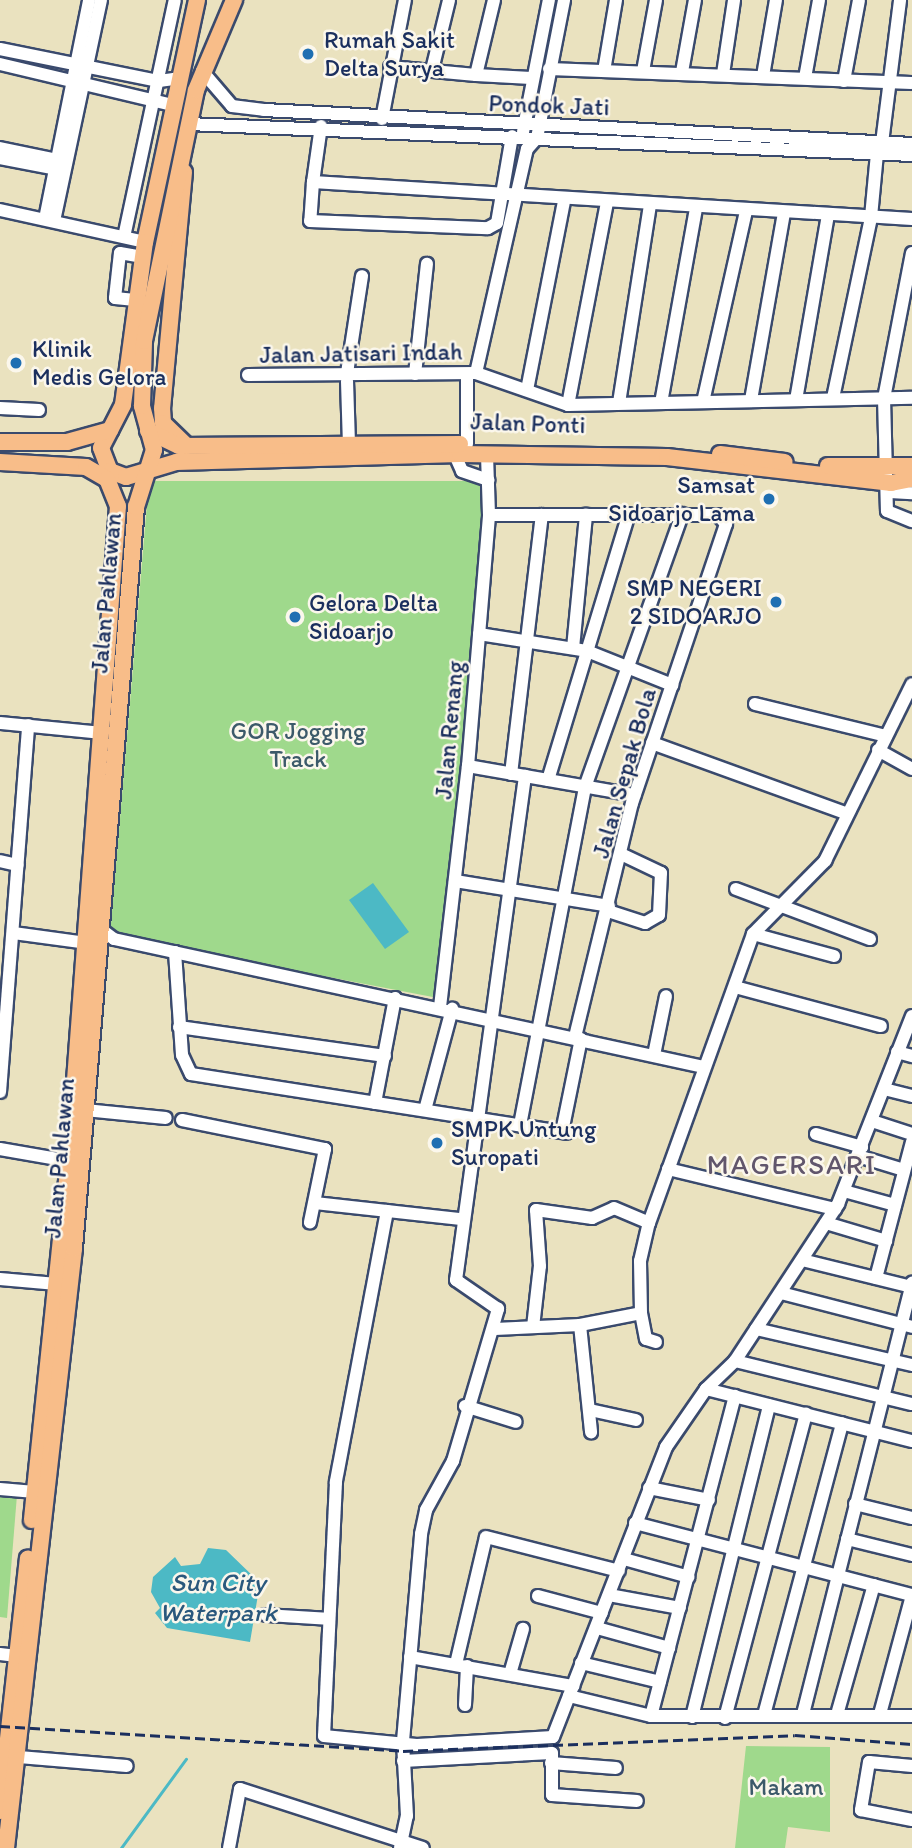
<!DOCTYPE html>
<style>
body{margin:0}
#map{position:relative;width:912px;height:1848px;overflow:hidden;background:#eae2bf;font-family:Itim,sans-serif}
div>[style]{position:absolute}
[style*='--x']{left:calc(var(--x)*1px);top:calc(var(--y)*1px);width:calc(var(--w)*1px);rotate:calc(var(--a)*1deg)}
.green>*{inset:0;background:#9fd98c}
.water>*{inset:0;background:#4cb9c5}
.stream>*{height:2.5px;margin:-1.25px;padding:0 1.25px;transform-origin:1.25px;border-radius:1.25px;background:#4cb9c5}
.roads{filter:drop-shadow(2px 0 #3a4a6d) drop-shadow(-2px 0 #3a4a6d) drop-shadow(0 2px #3a4a6d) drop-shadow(0 -2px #3a4a6d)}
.minor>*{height:12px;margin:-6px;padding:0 6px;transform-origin:6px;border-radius:6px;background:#fff}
.major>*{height:16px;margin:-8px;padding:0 8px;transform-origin:8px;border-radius:8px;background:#f8bd89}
.rail>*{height:2.5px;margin-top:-1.25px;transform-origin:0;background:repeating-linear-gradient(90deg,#1b2f5e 0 10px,transparent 0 15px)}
.dots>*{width:19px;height:19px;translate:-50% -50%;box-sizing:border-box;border:4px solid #fbf7ec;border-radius:50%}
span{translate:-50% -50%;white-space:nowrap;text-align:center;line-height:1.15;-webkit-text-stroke:5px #fbf7ec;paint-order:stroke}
.poi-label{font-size:24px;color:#1b2f5e}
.left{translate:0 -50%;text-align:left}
.right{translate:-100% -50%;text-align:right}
.street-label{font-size:24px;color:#1b2f5e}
.park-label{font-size:24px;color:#3c5a6a}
.water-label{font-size:26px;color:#2a587d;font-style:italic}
.quarter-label{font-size:28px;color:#61566c;letter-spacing:2px}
</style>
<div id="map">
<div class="green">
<div style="clip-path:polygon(149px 481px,487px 481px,489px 515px,438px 998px,110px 935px)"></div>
<div style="clip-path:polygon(0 1494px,17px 1495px,7px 1618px,0 1617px)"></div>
<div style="clip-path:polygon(746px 1746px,830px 1747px,830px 1832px,788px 1827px,785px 1848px,735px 1848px)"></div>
</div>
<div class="water">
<div style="clip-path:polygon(373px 883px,409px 932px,385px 949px,349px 900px)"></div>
<div style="clip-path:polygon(208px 1548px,226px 1550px,260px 1583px,250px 1642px,167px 1628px,155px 1613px,160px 1608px,151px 1592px,153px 1577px,175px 1557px,181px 1566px,200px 1564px)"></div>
</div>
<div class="stream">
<div style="--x:121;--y:1848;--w:110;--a:-53.9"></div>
</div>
<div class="roads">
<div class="minor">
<div style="--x:494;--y:0;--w:77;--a:103.5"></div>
<div style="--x:476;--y:75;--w:55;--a:3.1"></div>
<div style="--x:0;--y:49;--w:162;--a:11.4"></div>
<div style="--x:159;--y:81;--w:22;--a:-8"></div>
<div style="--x:0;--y:64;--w:181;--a:13.4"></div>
<div style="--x:390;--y:67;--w:86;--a:5.3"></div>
<div style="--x:549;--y:69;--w:363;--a:2.2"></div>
<div style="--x:432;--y:70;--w:72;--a:-76.3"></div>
<div style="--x:202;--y:71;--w:46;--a:49.4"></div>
<div style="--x:232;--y:106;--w:32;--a:7"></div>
<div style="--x:264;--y:110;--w:649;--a:3"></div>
<div style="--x:604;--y:71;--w:72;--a:-80.4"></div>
<div style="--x:643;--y:71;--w:72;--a:-79.6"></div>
<div style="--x:682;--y:72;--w:73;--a:-79.8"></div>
<div style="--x:723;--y:74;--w:75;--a:-81.5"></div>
<div style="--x:763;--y:76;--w:77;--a:-80.3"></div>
<div style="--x:805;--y:78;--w:79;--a:-79.8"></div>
<div style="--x:844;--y:81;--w:82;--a:-79.5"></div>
<div style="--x:382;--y:119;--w:121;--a:-79.1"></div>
<div style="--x:188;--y:124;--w:725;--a:2.45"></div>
<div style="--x:321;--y:126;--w:57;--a:98.1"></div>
<div style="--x:313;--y:182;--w:600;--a:3.53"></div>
<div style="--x:523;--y:132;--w:135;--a:-78.9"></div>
<div style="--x:882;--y:143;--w:144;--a:-82.8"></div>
<div style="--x:0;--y:148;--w:58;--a:11.9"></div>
<div style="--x:0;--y:158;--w:57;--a:11.1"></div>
<div style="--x:313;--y:182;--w:39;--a:94"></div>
<div style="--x:310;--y:221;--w:178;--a:2.3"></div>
<div style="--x:488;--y:228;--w:10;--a:-29"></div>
<div style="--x:497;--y:223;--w:88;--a:-80.2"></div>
<div style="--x:0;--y:210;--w:148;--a:12.4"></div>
<div style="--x:45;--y:219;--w:223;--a:-78.6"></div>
<div style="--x:54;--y:221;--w:226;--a:-78"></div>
<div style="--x:124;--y:237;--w:242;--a:-77.9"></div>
<div style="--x:912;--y:253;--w:148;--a:100.9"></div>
<div style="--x:884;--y:398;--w:113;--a:88.5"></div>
<div style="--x:887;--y:511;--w:27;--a:22"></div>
<div style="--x:135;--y:300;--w:20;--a:-174"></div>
<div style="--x:115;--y:298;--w:45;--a:-83.7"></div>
<div style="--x:120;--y:253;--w:23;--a:10"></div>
<div style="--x:347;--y:373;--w:98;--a:-81.2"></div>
<div style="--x:476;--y:373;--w:230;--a:-77.2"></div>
<div style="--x:527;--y:149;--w:15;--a:-48"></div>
<div style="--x:537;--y:138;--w:141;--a:-78.9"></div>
<div style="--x:415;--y:374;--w:111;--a:-83.8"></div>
<div style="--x:467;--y:374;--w:70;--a:90"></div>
<div style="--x:248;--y:375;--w:228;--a:-0.5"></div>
<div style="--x:476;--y:373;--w:97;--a:19.2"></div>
<div style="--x:568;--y:405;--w:344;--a:-1.2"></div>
<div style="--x:347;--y:381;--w:62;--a:88.2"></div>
<div style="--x:527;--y:390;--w:193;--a:-78.9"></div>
<div style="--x:833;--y:398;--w:185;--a:-78.1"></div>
<div style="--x:871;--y:217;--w:64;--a:-84.6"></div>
<div style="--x:751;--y:400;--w:190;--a:-80"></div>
<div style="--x:796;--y:400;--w:188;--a:-80.2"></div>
<div style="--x:703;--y:402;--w:196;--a:-77.3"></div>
<div style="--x:619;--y:403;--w:200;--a:-81.1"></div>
<div style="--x:661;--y:403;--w:197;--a:-79.8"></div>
<div style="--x:568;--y:405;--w:207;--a:-79.1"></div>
<div style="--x:0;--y:408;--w:39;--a:3"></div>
<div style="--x:455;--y:455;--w:17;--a:66"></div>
<div style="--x:462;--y:471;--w:28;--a:19"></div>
<div style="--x:890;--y:492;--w:22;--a:3"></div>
<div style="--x:489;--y:515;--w:229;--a:0"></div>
<div style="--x:718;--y:515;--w:12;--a:48"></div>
<div style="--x:726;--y:524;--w:294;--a:108.6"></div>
<div style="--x:632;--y:803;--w:241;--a:103.7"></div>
<div style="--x:479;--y:634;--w:109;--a:8.9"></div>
<div style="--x:587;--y:651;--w:92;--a:21.8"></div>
<div style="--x:573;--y:648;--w:134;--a:-84.4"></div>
<div style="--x:755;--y:704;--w:135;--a:13.7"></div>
<div style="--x:0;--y:723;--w:102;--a:5.6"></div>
<div style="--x:652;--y:743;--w:208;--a:19.9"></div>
<div style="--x:878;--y:750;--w:39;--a:29"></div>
<div style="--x:468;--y:766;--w:169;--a:9.9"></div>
<div style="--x:511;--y:774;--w:261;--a:-83.2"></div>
<div style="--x:548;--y:780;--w:278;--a:-73.1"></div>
<div style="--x:0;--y:861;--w:18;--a:13"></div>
<div style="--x:455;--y:881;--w:156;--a:9.2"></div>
<div style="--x:736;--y:889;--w:143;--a:20.5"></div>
<div style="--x:608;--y:911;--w:39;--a:18"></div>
<div style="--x:645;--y:923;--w:16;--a:-30"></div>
<div style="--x:659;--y:915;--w:42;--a:-87.3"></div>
<div style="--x:661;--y:873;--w:44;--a:-154.6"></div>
<div style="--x:102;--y:930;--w:15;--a:37"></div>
<div style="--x:114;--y:939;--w:604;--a:12.24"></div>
<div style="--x:14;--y:933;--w:74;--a:7.8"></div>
<div style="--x:753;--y:934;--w:84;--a:15.2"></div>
<div style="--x:175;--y:952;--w:103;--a:86.1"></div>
<div style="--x:182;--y:1055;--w:21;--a:65"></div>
<div style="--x:191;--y:1074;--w:380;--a:8.9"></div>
<div style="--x:735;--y:987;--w:151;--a:15"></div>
<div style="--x:440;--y:1007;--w:243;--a:-83.4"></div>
<div style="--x:468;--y:766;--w:252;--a:-85.2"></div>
<div style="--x:489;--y:515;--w:60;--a:-91.9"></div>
<div style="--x:179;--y:1027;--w:208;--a:8"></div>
<div style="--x:897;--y:1052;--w:16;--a:15"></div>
<div style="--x:654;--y:1055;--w:60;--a:-78.5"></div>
<div style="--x:884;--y:1089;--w:29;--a:14"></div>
<div style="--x:0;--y:1092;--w:368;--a:-85.6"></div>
<div style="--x:375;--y:1103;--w:107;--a:-79.2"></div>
<div style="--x:85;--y:1110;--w:81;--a:5.6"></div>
<div style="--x:425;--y:1110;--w:105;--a:-75"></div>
<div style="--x:182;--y:1120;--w:146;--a:11.5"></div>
<div style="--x:325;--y:1149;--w:75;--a:101.6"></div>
<div style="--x:872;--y:1121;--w:42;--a:18"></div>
<div style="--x:520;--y:1125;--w:344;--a:-79.1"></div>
<div style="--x:585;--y:787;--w:290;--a:-70.4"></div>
<div style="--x:562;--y:1132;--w:95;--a:-78.5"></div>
<div style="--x:816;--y:1134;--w:48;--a:15.8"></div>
<div style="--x:0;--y:1149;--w:70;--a:9.9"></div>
<div style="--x:858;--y:1156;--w:48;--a:16.9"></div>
<div style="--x:668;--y:1169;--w:172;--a:13.5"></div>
<div style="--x:844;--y:1191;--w:53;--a:15.4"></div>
<div style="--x:315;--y:1203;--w:147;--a:6.3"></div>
<div style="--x:387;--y:1211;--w:276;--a:100.7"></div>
<div style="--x:336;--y:1482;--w:254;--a:92.7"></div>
<div style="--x:324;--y:1736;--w:93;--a:5.5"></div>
<div style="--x:417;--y:1745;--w:136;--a:-3.4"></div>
<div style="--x:553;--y:1737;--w:311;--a:-68.7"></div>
<div style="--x:666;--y:1447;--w:70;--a:-55.4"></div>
<div style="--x:706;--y:1389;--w:40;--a:-44"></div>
<div style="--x:735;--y:1361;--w:188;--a:-56.7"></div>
<div style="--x:838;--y:1204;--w:202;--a:-68.5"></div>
<div style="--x:826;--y:1223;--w:63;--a:16.7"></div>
<div style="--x:802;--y:1260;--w:113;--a:13.8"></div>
<div style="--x:876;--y:1278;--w:141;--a:-75.2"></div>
<div style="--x:0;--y:1279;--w:57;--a:5"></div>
<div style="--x:781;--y:1293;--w:135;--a:14.5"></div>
<div style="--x:580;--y:1325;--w:108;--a:84.1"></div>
<div style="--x:533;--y:1327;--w:61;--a:-83.5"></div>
<div style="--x:540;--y:1266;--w:56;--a:-94.1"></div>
<div style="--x:536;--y:1210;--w:57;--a:8.1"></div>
<div style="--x:592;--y:1218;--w:24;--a:-24"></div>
<div style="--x:614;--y:1208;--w:38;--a:23"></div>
<div style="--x:495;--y:1329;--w:85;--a:-2.7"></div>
<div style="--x:580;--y:1325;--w:62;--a:-11.1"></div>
<div style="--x:756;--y:1329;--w:160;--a:13"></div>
<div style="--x:656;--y:1342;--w:10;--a:-163"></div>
<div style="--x:646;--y:1339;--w:26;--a:-101"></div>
<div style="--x:641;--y:1313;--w:52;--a:-91.1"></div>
<div style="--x:640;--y:1261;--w:39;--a:-77"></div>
<div style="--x:649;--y:1223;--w:307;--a:-70.2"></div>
<div style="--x:753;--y:934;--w:103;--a:-45.4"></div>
<div style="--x:825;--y:861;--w:197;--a:-63.8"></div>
<div style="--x:735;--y:1361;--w:182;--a:13.7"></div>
<div style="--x:706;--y:1389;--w:212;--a:14.2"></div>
<div style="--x:465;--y:1406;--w:53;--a:17.4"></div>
<div style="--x:590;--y:1410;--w:47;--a:12.3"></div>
<div style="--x:649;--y:1488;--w:61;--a:11.3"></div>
<div style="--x:0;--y:1489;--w:35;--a:5"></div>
<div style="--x:855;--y:1504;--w:59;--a:13.8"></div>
<div style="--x:635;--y:1523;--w:286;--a:14.6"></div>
<div style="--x:847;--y:1539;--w:67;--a:13.8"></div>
<div style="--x:624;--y:1559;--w:67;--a:15.5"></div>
<div style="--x:609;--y:1595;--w:72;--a:10.4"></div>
<div style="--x:538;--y:1596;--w:66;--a:14.9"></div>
<div style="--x:266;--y:1615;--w:63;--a:3.6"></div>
<div style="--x:597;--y:1628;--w:75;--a:15.5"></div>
<div style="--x:0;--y:1654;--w:23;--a:7"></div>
<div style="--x:410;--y:1657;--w:166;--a:10.1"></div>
<div style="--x:581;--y:1663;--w:81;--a:13.5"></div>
<div style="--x:456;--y:1664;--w:130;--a:-76.7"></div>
<div style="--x:486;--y:1537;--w:137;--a:14.3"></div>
<div style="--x:510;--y:1674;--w:47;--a:-73.9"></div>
<div style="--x:569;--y:1696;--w:84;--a:13.7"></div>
<div style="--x:651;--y:1716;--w:261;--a:0"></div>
<div style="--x:465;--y:1705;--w:39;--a:-87"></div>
<div style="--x:838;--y:1711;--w:131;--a:-74.1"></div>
<div style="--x:803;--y:1714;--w:445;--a:-75.8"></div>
<div style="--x:880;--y:1714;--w:123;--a:-74.9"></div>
<div style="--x:764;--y:1715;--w:302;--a:-75"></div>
<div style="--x:651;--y:1716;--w:331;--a:-75.3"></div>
<div style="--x:692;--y:1717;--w:321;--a:-76.1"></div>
<div style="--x:725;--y:1718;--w:315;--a:-75.1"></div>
<div style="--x:19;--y:1757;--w:108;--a:4.8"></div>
<div style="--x:403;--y:1761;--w:149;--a:-3.1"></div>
<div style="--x:552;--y:1753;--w:42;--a:90"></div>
<div style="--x:552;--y:1795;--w:85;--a:4"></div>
<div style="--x:551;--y:1763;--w:65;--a:4.4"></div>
<div style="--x:912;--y:1766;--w:43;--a:-174.7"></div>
<div style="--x:869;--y:1762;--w:49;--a:99.5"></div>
<div style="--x:861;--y:1810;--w:52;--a:11.1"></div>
<div style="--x:229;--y:1848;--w:60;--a:-79.4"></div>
<div style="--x:240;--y:1789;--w:192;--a:17.9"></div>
<div style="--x:400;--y:1848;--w:33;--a:-78"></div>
<div style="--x:407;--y:1816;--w:75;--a:-93.1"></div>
<div style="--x:403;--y:1741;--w:208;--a:-85"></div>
<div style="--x:421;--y:1534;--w:25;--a:-78"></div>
<div style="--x:426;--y:1510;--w:56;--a:-61.1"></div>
<div style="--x:453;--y:1461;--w:159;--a:-73.5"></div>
<div style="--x:498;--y:1309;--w:51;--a:-145.4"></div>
<div style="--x:456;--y:1280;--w:509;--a:-82.2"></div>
</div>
<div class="major">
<div style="--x:197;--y:0;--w:248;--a:102.1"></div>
<div style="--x:145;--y:242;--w:164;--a:97.7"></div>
<div style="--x:123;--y:405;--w:48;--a:117.1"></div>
<div style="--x:101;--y:448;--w:25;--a:69"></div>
<div style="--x:110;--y:471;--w:17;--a:21"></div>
<div style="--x:126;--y:477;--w:52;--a:-16.7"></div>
<div style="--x:176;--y:462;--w:284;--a:-1.6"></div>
<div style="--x:460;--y:454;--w:207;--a:0.8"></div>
<div style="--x:667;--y:457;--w:226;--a:6.6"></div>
<div style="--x:891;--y:483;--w:21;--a:-11"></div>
<div style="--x:184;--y:172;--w:237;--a:95.3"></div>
<div style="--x:162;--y:408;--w:15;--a:86"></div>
<div style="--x:163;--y:423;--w:33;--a:44"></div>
<div style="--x:148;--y:431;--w:34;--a:26"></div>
<div style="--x:179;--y:446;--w:281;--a:-0.4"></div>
<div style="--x:0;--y:442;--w:67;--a:0"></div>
<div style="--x:67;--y:442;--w:45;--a:-15.6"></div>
<div style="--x:720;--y:454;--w:65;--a:7"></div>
<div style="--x:0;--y:462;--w:86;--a:3.3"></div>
<div style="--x:86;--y:467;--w:24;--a:30"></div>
<div style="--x:107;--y:479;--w:29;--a:68"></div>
<div style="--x:118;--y:506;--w:657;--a:94.28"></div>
<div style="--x:69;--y:1161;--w:361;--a:95.9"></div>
<div style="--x:828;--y:466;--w:84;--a:0"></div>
<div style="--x:0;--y:1811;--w:254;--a:-83.7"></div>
<div style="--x:6;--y:1848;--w:604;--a:-83.53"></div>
<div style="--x:74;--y:1248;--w:744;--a:-85.22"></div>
<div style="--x:136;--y:507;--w:60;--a:-72.5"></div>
<div style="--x:154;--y:450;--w:46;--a:-105.3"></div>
<div style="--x:142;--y:406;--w:65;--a:-88.2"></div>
<div style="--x:144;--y:341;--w:256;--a:-78.3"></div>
<div style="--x:196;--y:90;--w:98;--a:-67.1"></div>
</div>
</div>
<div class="rail">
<div style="--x:0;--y:1726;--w:404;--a:3.5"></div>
<div style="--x:403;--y:1751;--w:392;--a:-2.3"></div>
<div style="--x:795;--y:1735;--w:117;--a:4.4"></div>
</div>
<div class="dots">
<div style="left:308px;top:54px;background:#1f6fb2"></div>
<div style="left:16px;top:363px;background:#1f6fb2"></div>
<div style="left:769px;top:499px;background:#1f6fb2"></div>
<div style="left:776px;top:602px;background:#1f6fb2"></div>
<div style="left:295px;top:617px;background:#1f6fb2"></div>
<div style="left:437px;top:1143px;background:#1f6fb2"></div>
</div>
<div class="poi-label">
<span class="left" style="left:324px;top:54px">Rumah Sakit<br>Delta Surya</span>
<span class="left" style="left:32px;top:363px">Klinik<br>Medis Gelora</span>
<span class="right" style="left:755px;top:499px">Samsat<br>Sidoarjo Lama</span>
<span class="right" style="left:762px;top:602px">SMP NEGERI<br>2 SIDOARJO</span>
<span class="left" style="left:309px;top:617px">Gelora Delta<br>Sidoarjo</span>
<span class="left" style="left:451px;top:1143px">SMPK Untung<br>Suropati</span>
</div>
<div class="street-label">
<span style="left:549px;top:105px;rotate:2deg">Pondok Jati</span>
<span style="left:361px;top:353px;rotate:-1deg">Jalan Jatisari Indah</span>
<span style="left:528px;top:423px;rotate:2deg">Jalan Ponti</span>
<span style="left:106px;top:593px;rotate:-85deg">Jalan Pahlawan</span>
<span style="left:449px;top:730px;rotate:-85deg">Jalan Renang</span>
<span style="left:624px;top:773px;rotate:-74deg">Jalan Sepak Bola</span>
<span style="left:59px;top:1158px;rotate:-85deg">Jalan Pahlawan</span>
</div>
<div class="park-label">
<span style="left:298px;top:745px">GOR Jogging<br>Track</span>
<span style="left:786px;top:1787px">Makam</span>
</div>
<div class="water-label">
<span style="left:218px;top:1598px">Sun City<br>Waterpark</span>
</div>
<div class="quarter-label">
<span style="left:792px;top:1164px">MAGERSARI</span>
</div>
</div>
